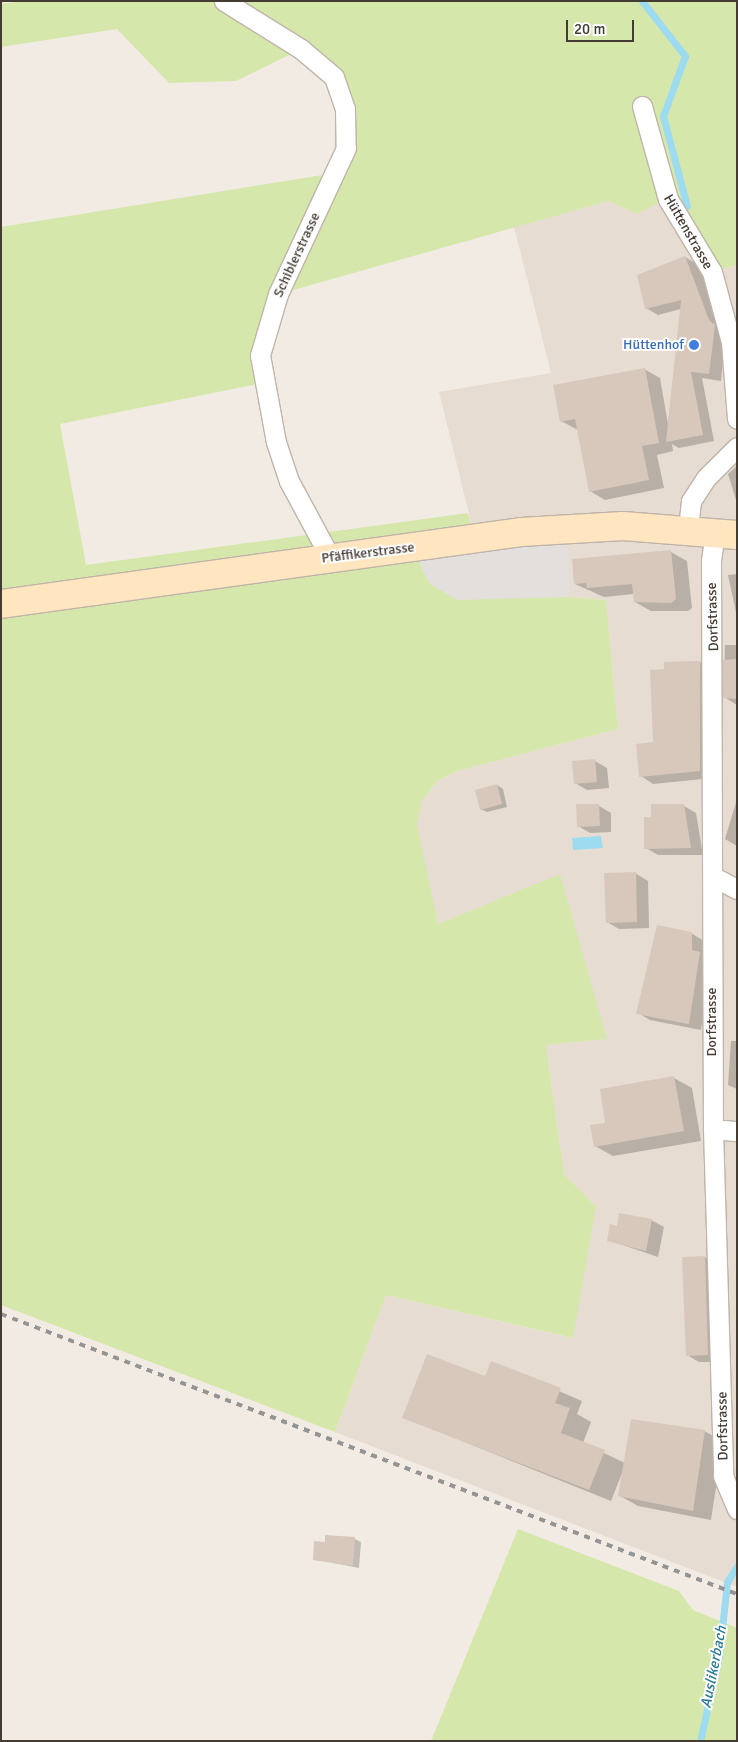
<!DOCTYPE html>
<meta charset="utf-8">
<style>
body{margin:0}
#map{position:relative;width:738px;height:1742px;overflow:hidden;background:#f2ebe3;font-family:Signika,sans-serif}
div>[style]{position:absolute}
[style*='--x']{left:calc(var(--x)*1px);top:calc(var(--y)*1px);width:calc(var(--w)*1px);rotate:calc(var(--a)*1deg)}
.residential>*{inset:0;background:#e6dcd1}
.green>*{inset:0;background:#d5e7ab}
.parking>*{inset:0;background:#e2dfdc}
.water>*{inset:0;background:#9ddbf1}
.shadow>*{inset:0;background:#0003}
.stream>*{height:7px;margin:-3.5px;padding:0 3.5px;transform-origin:3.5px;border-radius:3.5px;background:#9ddbf1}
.building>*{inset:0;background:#d7c8bb}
.roads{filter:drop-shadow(1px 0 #c0b4a9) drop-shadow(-1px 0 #c0b4a9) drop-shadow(0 1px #c0b4a9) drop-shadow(0 -1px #c0b4a9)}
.minor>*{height:19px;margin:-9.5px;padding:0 9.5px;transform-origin:9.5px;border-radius:9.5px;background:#fff}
.secondary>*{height:28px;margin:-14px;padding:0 14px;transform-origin:14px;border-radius:14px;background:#ffe6c0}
.rail>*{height:4px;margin-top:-2px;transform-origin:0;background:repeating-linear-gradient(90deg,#949494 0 6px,transparent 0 12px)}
.dots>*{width:14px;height:14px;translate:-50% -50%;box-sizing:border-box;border:2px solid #fff;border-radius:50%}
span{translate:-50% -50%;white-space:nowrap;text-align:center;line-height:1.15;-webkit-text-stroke:4px #fff;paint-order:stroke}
.street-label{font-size:14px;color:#443b33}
.shop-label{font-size:14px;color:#366cbe}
.right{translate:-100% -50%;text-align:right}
.water-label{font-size:15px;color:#287a98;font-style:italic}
.frame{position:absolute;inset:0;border:2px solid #443b33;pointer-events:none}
.scale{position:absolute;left:566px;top:20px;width:68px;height:22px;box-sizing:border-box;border:2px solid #443b33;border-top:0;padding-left:6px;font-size:15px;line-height:18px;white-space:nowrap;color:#443b33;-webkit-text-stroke:4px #fff;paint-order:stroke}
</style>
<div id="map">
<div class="residential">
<div style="clip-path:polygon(668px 199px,712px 272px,737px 265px,737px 1587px,335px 1432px,386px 1295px,572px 1338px,596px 1207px,564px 1174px,546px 1045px,606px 1039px,560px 875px,438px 924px,416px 824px,422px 801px,437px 781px,457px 771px,618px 729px,606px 600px,569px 597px,475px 538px,439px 392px,551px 373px,514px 227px,608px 201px,637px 214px)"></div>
</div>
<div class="green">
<div style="clip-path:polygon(24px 1px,737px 1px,737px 265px,712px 272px,668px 199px,637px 214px,608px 201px,279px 294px,262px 383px,60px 424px,86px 565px,468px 513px,475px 538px,569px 597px,606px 600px,618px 729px,457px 771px,437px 781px,422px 801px,417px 824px,438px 924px,560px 874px,607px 1039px,546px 1045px,564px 1174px,596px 1207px,573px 1338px,386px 1295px,335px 1432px,1px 1305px,1px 227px,335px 173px,346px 148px,334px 77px,301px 49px,236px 81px,169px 83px,117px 29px,1px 47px,1px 4px)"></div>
<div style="clip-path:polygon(518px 1529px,679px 1591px,693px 1610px,737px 1628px,736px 1741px,431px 1741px)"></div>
</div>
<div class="parking">
<div style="clip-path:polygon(568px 528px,569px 597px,457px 600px,430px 584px,411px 548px)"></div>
</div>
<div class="water">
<div style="clip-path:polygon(601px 836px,603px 848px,573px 850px,572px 838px)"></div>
</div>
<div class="shadow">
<div style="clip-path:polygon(685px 257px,697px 264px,726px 332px,721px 381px,702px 378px,714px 441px,679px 448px,672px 444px,673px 451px,657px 455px,664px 488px,605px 500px,590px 491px,578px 430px,561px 421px,644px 369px,660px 378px,668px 424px,681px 309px,658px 315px,646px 308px)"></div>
<div style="clip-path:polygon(737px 466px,737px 503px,728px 474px)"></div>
<div style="clip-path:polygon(671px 552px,687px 561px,692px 608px,688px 611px,651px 611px,635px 602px,634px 594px,604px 597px,575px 584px)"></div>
<div style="clip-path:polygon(737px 574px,737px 617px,728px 575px)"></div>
<div style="clip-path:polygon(725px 645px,737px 645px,737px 705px,724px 697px)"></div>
<div style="clip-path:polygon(700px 662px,713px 669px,713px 778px,653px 784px,641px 776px,654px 743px,665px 671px)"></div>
<div style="clip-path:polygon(595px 761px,607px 768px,609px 788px,587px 790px,575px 783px)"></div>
<div style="clip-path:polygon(497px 785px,503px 789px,507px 807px,487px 812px,481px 809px)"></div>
<div style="clip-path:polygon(737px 799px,737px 846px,725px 839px)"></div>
<div style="clip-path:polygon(599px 806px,611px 813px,611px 832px,590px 833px,578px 826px)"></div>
<div style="clip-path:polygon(684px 806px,696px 813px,703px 855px,658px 855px,646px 848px,652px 818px)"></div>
<div style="clip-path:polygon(635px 873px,648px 881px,649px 928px,619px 929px,607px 922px)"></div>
<div style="clip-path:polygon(691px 933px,704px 941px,712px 960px,701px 1030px,650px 1020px,638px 1013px)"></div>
<div style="clip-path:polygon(731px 1041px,737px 1041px,737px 1089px,728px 1085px)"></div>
<div style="clip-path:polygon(674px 1078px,692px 1088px,701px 1141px,613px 1156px,595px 1146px,607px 1124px)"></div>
<div style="clip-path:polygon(651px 1220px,664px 1227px,658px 1257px,608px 1240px,618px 1227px)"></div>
<div style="clip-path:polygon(705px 1257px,717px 1264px,720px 1362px,699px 1362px,687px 1355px,683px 1258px)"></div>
<div style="clip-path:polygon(492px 1362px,582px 1401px,577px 1414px,591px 1422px,583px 1443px,625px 1463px,704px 1431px,723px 1441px,711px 1520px,638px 1506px,620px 1496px,622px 1473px,611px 1501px,403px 1417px,486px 1378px)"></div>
<div style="clip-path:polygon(355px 1539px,361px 1542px,359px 1568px,314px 1559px,326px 1543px)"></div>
</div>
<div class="stream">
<div style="--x:642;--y:1;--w:70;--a:52"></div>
<div style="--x:685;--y:56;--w:64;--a:110.1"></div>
<div style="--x:663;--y:116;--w:93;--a:75.1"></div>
<div style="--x:700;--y:1741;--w:87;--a:-77.4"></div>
<div style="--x:719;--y:1656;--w:74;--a:-83.8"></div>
<div style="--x:727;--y:1582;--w:19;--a:-58"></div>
</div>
<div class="building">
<div style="clip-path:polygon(685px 256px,709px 320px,715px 325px,709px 374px,691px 372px,703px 435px,666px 442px,681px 300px,645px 309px,637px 275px)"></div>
<div style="clip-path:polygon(645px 368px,659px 443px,642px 446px,649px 480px,589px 492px,575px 419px,560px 422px,553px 385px)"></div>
<div style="clip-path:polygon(671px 550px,676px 599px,671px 603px,634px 602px,632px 584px,587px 588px,586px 583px,574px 584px,572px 559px)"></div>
<div style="clip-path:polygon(737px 659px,737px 699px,723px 698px,723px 660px)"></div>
<div style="clip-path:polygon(700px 661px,700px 771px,639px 777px,636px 744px,653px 742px,650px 670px,664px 669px,664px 662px)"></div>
<div style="clip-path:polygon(595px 759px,597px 782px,574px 784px,572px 761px)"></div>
<div style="clip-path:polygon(497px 784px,502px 804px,480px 810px,475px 790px)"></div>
<div style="clip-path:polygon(576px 804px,599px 804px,600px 826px,577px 827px)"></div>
<div style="clip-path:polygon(651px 804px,684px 804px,691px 848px,644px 849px,644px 817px,651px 817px)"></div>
<div style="clip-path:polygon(636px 872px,637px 922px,606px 923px,604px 873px)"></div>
<div style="clip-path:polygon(657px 925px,692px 932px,692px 950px,700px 952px,689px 1024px,636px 1014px)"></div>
<div style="clip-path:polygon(674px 1076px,684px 1131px,594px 1147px,590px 1125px,605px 1123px,600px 1089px)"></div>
<div style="clip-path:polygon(619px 1213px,652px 1219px,646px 1251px,607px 1241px,610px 1224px,617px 1226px)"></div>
<div style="clip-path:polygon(705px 1256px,708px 1355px,686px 1356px,682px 1257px)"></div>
<div style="clip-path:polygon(427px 1354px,485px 1376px,491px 1361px,561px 1388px,555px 1403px,570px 1408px,561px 1433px,605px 1450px,589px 1490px,402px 1418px)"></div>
<div style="clip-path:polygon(631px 1419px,705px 1430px,693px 1511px,618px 1496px)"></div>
<div style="clip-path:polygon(325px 1535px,355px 1537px,353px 1566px,313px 1560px,314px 1541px,325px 1542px)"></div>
</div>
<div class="roads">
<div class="minor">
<div style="--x:224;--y:1;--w:91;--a:31.9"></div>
<div style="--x:301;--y:49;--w:43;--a:40.3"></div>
<div style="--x:334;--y:77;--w:34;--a:71"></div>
<div style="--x:345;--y:109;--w:39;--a:89"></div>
<div style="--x:346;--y:148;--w:161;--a:115"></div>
<div style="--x:278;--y:294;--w:64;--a:106.4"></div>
<div style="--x:260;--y:355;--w:88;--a:79.6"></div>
<div style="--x:276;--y:442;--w:41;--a:71.6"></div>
<div style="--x:289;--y:481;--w:86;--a:61.7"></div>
<div style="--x:642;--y:106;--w:97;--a:74.4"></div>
<div style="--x:668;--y:199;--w:85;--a:58.9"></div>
<div style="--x:712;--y:272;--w:73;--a:74.8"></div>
<div style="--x:731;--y:342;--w:77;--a:85.5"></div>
<div style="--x:688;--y:529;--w:28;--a:-84"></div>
<div style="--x:691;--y:501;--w:27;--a:-57"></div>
<div style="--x:706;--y:478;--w:44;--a:-45"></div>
<div style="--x:715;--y:532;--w:29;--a:98"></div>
<div style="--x:711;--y:561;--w:568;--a:89.8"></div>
<div style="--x:713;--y:1129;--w:347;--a:88.3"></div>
<div style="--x:723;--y:1476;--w:36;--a:67"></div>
<div style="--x:714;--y:877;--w:26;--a:28"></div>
<div style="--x:713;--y:1129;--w:24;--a:5"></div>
</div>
<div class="secondary">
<div style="--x:1;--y:604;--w:525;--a:-7.88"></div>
<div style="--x:521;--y:532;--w:102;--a:-3.4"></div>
<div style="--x:623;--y:526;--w:114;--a:4.5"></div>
</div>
</div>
<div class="rail">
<div style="--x:1;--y:1314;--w:787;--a:20.83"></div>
</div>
<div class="dots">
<div style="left:694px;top:345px;background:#3f7fe0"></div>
</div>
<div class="street-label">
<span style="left:688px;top:232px;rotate:60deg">Hüttenstrasse</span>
<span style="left:297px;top:255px;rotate:-65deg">Schiblerstrasse</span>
<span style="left:368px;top:553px;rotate:-7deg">Pfäffikerstrasse</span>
<span style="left:713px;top:617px;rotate:-92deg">Dorfstrasse</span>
<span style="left:712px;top:1022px;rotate:-90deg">Dorfstrasse</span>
<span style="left:723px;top:1426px;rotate:-91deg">Dorfstrasse</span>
</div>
<div class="shop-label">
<span class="right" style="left:684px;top:345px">Hüttenhof</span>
</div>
<div class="water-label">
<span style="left:714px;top:1667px;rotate:-79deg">Auslikerbach</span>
</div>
<div class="frame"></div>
<div class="scale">20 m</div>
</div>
